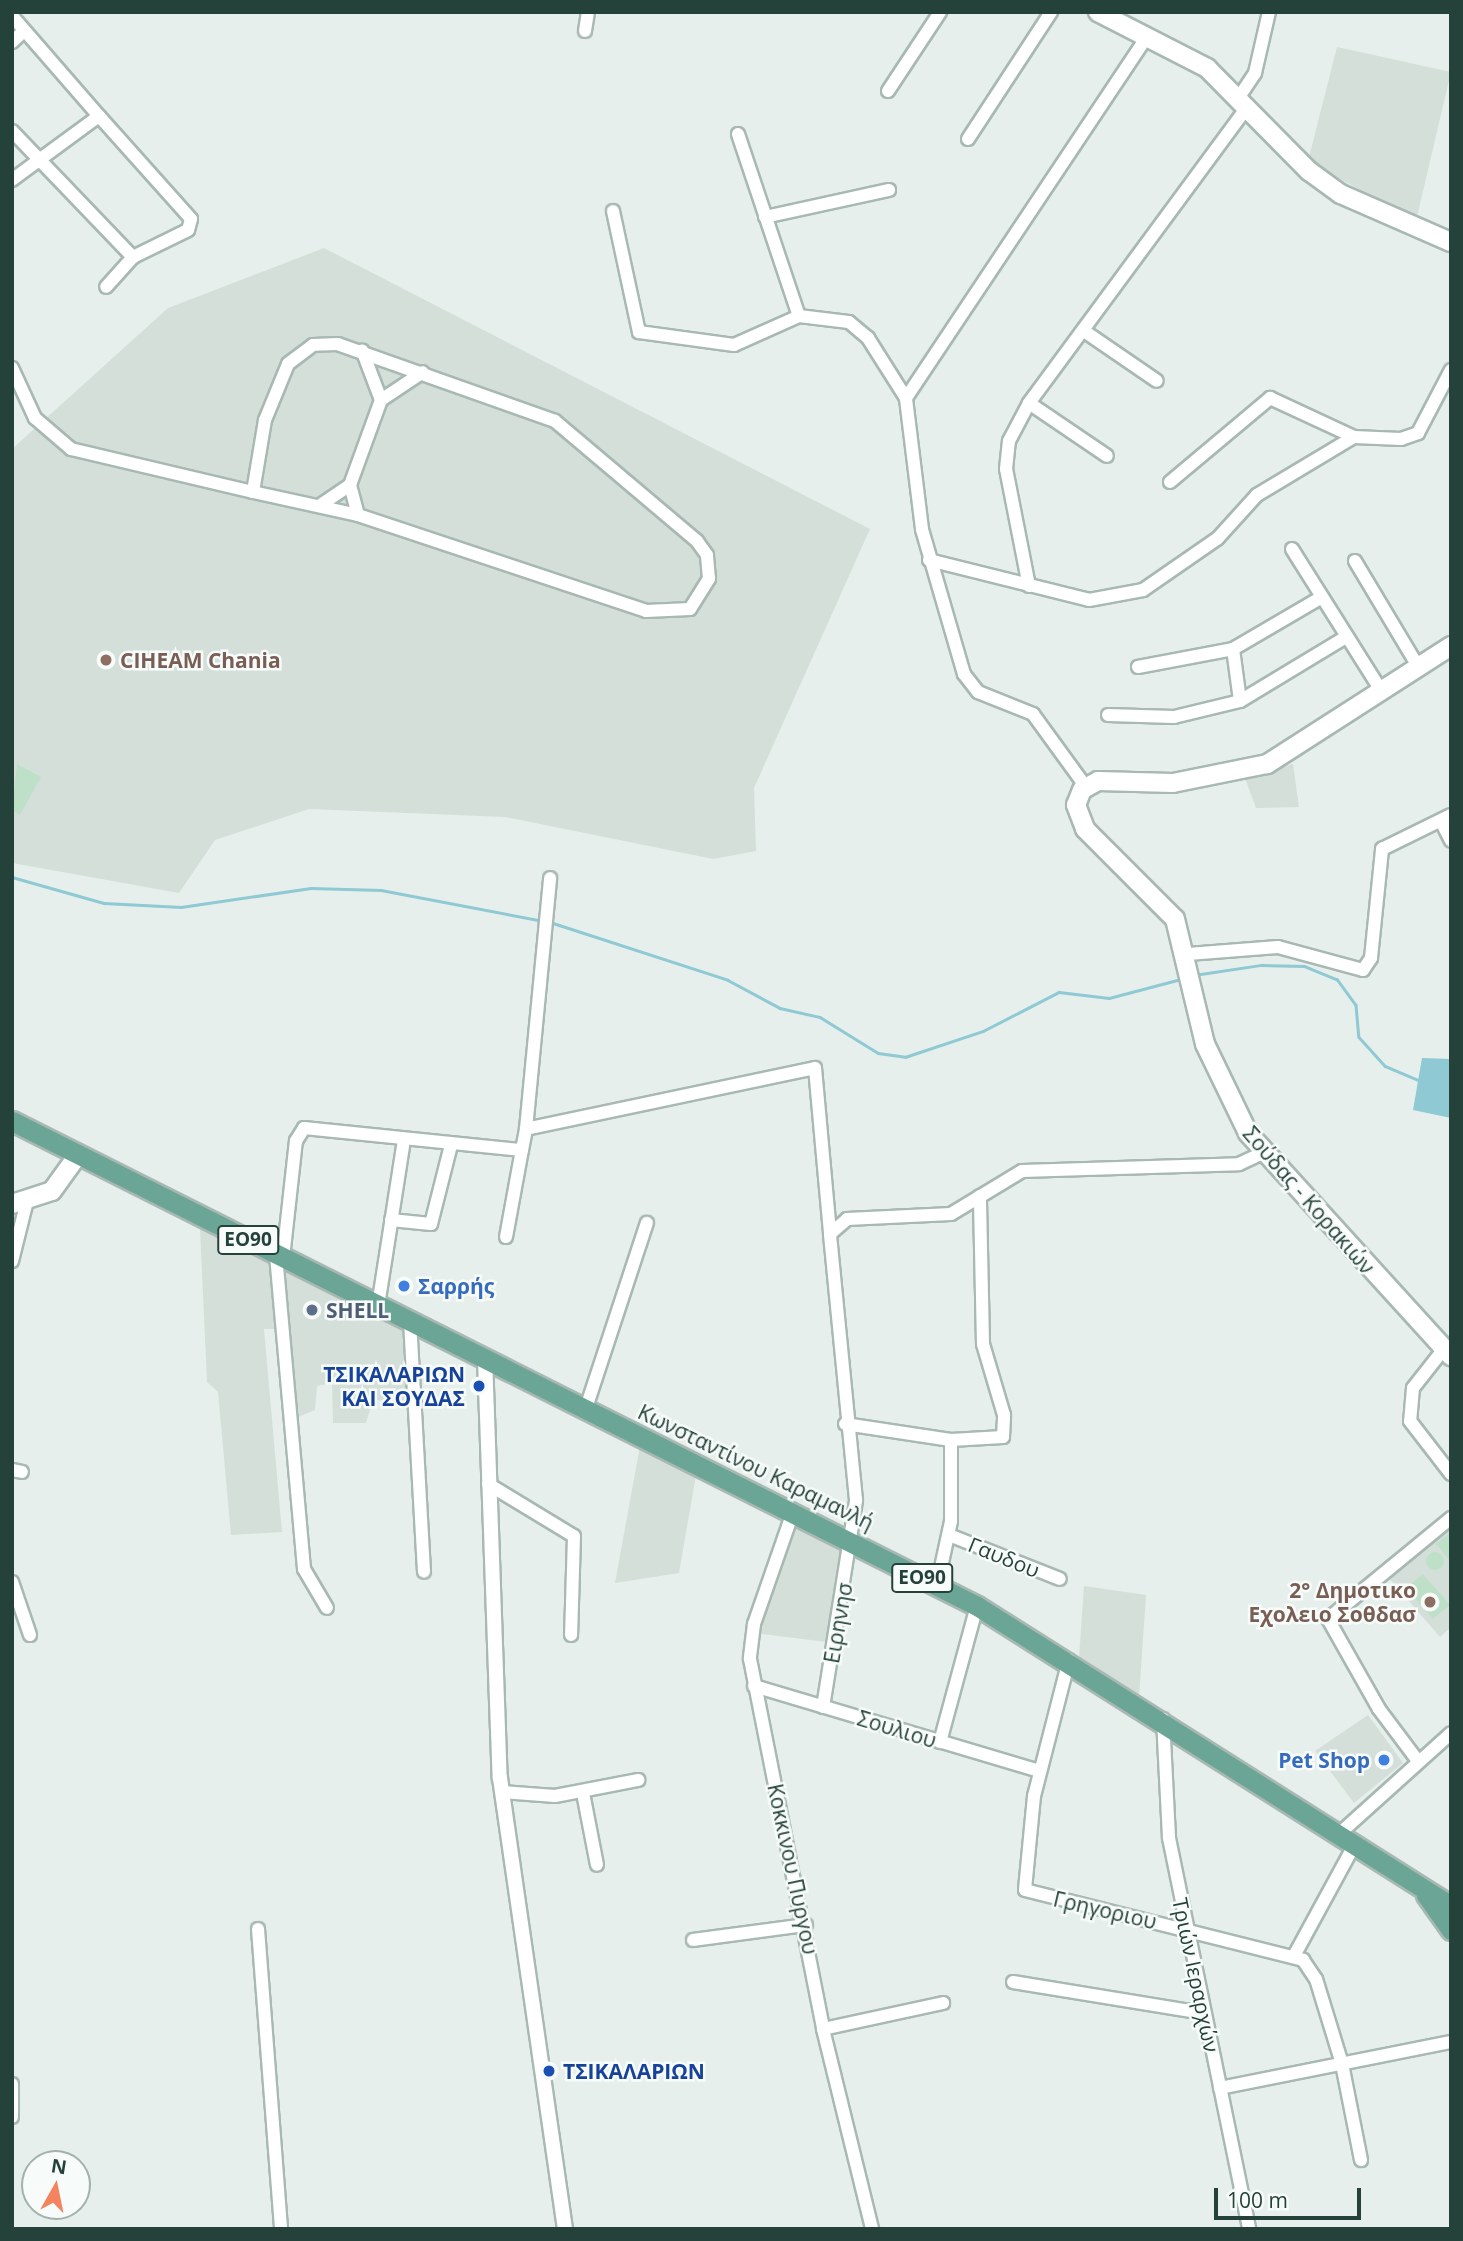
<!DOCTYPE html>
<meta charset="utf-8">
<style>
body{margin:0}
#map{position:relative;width:1463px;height:2241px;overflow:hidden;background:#e6efeb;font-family:"Open Sans",sans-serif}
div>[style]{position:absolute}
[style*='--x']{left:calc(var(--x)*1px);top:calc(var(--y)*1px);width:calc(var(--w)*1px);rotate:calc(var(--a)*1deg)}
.built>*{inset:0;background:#d4dfda}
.green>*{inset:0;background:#bfe0c8}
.round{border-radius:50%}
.water>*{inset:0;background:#8ec9d4}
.stream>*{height:2.5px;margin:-1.25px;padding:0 1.25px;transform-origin:1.25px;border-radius:1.25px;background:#8ec9d4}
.roads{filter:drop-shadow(2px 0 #a8b8b2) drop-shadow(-2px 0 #a8b8b2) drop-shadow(0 2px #a8b8b2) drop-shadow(0 -2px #a8b8b2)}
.minor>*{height:12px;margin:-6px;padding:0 6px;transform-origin:6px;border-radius:6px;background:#fff}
.tertiary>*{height:14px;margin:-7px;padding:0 7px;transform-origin:7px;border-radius:7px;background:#fff}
.secondary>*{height:18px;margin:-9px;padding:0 9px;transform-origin:9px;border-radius:9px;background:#fff}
.primary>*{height:19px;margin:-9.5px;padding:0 9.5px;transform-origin:9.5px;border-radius:9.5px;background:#6aa596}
.dots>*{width:19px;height:19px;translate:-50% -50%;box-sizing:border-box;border:4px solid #f7fbf9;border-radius:50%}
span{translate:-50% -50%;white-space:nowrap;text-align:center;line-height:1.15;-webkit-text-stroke:5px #f7fbf9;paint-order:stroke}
.shield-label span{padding:2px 5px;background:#f7fbf9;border:2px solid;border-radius:5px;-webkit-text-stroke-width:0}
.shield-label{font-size:19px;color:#24423a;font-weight:700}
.education-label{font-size:21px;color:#785e54;font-weight:700}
.left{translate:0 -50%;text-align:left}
.right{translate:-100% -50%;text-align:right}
.street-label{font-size:21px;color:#24423a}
.shop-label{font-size:21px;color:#366cbe;font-weight:700}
.service-label{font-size:21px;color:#4e5e75;font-weight:700}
.transit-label{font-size:21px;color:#164399;font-weight:700}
.frame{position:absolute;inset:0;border:14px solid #24423a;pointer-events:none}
.north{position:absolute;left:21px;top:2150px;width:70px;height:70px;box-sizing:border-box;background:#f7fbf9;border:2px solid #a3b1ad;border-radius:50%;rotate:9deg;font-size:19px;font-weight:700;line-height:28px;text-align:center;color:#24423a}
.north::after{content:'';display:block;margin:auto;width:24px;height:32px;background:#f4845f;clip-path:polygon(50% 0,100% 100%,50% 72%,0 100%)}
.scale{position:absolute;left:1214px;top:2188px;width:147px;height:32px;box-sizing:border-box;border:4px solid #24423a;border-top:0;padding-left:9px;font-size:21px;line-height:24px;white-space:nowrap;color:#24423a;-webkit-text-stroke:5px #f7fbf9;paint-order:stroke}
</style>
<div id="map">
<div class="built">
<div style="clip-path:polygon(1337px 47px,1451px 72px,1416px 221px,1308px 161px)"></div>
<div style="clip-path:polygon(324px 248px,870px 529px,754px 788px,756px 851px,713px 859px,505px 817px,309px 809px,215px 840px,179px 893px,12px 863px,12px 449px,168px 308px)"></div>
<div style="clip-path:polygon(1293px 764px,1299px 807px,1256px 808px,1245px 778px)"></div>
<div style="clip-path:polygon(200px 1229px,271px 1263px,275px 1329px,264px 1329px,282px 1532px,231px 1535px,218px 1392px,207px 1382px)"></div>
<div style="clip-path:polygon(281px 1261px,408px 1328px,411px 1401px,373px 1400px,366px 1423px,333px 1423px,332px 1383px,317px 1386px,315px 1410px,291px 1420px)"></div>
<div style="clip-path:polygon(640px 1446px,696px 1475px,679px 1573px,615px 1583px)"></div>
<div style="clip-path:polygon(791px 1518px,846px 1547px,827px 1642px,755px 1633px)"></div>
<div style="clip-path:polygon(1451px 1524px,1451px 1627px,1440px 1637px,1388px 1577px)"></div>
<div style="clip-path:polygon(1084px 1586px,1146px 1595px,1139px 1698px,1079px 1658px)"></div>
<div style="clip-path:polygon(1368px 1715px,1403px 1763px,1354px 1803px,1315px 1751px)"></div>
</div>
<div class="green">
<div style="clip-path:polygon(17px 764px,41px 777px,20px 815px,12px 810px)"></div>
<div style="clip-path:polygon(1451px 1532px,1451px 1562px,1436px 1544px)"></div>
<div class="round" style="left:1426px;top:1552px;width:18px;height:18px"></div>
<div style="clip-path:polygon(1423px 1574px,1450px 1605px,1433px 1619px,1406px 1588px)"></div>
</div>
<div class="water">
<div style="clip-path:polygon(1422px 1058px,1451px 1059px,1451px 1118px,1413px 1110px)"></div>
</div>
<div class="stream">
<div style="--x:12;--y:877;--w:96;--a:15.8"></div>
<div style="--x:104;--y:903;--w:77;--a:3"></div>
<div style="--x:181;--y:907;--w:131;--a:-8.3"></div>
<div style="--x:311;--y:888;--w:70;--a:1.6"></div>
<div style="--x:381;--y:890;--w:165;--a:10.8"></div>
<div style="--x:550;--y:922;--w:187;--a:18"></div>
<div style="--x:728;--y:980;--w:59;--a:28.3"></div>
<div style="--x:780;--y:1008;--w:41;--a:12.7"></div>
<div style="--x:820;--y:1017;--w:68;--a:31.8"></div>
<div style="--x:878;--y:1053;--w:27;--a:8"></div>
<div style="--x:905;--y:1057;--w:82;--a:-18.4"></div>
<div style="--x:983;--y:1031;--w:85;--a:-27.2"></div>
<div style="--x:1059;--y:992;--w:50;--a:6.8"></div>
<div style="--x:1109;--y:998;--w:74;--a:-14.8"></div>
<div style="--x:1194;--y:975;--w:68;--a:-8.5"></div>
<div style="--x:1261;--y:965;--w:43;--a:1.3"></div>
<div style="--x:1304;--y:966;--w:35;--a:22"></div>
<div style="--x:1337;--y:979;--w:32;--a:54"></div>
<div style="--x:1356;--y:1005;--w:32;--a:85"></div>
<div style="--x:1359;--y:1037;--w:39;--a:48"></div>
<div style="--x:1385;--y:1066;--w:36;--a:23"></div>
</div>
<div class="roads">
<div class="minor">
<div style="--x:12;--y:16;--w:133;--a:49"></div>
<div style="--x:99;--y:116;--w:108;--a:143.7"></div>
<div style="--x:585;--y:31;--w:19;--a:-81"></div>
<div style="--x:12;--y:42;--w:16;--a:-43"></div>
<div style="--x:888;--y:91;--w:95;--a:-56.6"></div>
<div style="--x:1239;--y:97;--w:29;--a:-56"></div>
<div style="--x:1255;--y:73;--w:63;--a:-77.1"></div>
<div style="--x:99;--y:116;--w:138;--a:48.2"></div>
<div style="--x:191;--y:219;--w:11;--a:105"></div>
<div style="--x:188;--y:230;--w:61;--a:153.9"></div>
<div style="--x:12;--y:131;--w:175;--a:46.2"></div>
<div style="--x:133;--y:257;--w:40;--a:132"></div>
<div style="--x:738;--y:134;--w:192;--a:71.5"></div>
<div style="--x:799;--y:316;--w:50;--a:6.8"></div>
<div style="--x:849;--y:322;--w:25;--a:40"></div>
<div style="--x:868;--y:338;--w:71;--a:57.7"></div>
<div style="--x:968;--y:139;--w:152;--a:-56.8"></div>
<div style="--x:613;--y:211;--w:124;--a:77.9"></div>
<div style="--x:639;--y:332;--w:96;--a:7.8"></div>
<div style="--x:734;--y:345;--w:71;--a:-24"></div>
<div style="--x:765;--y:217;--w:127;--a:-12.3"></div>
<div style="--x:1084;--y:331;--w:88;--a:34.4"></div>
<div style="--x:12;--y:368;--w:55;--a:65.3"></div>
<div style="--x:35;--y:418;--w:48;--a:40.7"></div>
<div style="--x:71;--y:449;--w:187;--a:13.3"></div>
<div style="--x:253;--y:492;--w:107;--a:12.4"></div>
<div style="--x:358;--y:515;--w:304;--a:18.4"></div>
<div style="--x:646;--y:611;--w:44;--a:-2.6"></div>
<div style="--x:690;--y:609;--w:36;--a:-58"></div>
<div style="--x:709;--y:579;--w:24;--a:-95"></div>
<div style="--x:707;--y:555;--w:17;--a:-126"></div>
<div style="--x:697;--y:541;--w:186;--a:-139.8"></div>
<div style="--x:555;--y:421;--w:230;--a:-160.5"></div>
<div style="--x:338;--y:344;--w:25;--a:178"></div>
<div style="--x:313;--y:345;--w:31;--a:143"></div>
<div style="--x:288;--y:364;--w:61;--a:112.3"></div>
<div style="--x:265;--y:420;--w:73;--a:99.5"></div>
<div style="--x:381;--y:400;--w:50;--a:-33.7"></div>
<div style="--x:1029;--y:403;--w:94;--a:34.2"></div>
<div style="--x:1170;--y:482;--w:131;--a:-40"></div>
<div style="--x:1270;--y:398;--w:93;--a:24.9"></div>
<div style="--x:350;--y:485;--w:31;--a:75"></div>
<div style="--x:319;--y:506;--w:37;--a:-34"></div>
<div style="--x:350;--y:485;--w:90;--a:-70"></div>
<div style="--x:381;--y:400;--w:53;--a:-110.8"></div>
<div style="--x:1292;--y:549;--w:169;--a:57.8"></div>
<div style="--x:929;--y:560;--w:165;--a:14"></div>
<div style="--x:1089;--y:600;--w:55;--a:-10.5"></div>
<div style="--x:1143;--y:590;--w:91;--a:-34.7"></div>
<div style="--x:1218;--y:538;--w:58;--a:-47.8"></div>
<div style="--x:1257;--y:495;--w:113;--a:-30.9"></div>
<div style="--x:1354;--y:437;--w:47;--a:2.4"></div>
<div style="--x:1401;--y:439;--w:18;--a:-19"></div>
<div style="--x:1418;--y:433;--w:71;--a:-62.4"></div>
<div style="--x:1355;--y:561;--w:125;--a:59.1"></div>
<div style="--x:1029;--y:586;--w:119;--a:-101.1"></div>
<div style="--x:1006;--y:469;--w:28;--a:-84"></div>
<div style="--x:1009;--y:441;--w:43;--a:-62.2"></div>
<div style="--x:1029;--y:403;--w:369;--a:-53.6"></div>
<div style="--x:1233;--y:649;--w:52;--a:82.3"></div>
<div style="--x:1138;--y:667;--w:97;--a:-10.7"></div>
<div style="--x:1233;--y:649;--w:103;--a:-30.3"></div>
<div style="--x:1108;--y:715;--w:66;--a:1.7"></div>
<div style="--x:1174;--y:717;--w:68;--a:-13.6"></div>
<div style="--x:1240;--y:701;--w:124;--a:-31.1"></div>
<div style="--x:1086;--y:787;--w:90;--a:-126"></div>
<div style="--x:1033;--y:714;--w:59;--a:-158.2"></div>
<div style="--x:978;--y:692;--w:23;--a:-128"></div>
<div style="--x:964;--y:674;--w:151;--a:-106.2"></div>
<div style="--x:922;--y:529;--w:132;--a:-97"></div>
<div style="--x:906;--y:398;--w:436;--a:-56.3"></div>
<div style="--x:1441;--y:821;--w:22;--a:63"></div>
<div style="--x:1188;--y:954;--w:90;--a:-4.4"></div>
<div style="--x:1278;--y:947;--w:88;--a:15.1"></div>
<div style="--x:1363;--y:970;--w:14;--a:-56"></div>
<div style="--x:1371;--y:958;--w:110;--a:-84.2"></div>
<div style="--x:1382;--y:849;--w:77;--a:-26.2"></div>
<div style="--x:526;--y:1129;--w:252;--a:-84.5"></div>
<div style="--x:391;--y:1220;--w:40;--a:5.7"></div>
<div style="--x:431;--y:1224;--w:81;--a:-75.8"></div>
<div style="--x:506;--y:1237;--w:88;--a:-79.6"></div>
<div style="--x:276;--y:1255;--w:315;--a:84.9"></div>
<div style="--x:304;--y:1569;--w:45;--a:59.5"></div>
<div style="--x:283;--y:1258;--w:118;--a:-83.7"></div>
<div style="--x:296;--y:1141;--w:15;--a:-58"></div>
<div style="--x:304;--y:1128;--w:219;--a:5.8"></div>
<div style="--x:522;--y:1150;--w:21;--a:-79"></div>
<div style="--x:526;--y:1129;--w:295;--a:-11.9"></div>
<div style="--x:815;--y:1068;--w:167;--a:84.8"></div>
<div style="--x:12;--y:1261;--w:62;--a:-76"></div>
<div style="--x:378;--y:1306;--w:168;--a:-81.1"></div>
<div style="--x:410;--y:1321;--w:251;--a:86.8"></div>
<div style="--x:1443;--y:1350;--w:48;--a:128.3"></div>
<div style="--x:1413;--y:1388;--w:33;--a:95"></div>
<div style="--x:1410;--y:1421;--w:67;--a:52.3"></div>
<div style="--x:586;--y:1408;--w:195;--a:-71.8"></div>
<div style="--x:845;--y:1424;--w:107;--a:8.6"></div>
<div style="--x:951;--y:1440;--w:52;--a:-3.3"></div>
<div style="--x:1003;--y:1437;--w:22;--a:-87"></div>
<div style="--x:1004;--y:1415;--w:74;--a:-106.5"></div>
<div style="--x:983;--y:1344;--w:148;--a:-91.2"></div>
<div style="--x:12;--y:1470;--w:10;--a:11"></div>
<div style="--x:488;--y:1484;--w:100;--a:31.2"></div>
<div style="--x:574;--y:1536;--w:99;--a:91.7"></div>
<div style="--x:793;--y:1512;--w:119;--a:109.2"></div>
<div style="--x:754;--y:1624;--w:35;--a:97"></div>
<div style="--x:750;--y:1659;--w:377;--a:78.8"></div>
<div style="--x:823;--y:2029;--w:206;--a:76.2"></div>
<div style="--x:949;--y:1535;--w:119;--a:21.6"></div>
<div style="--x:12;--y:1582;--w:56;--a:71.2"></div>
<div style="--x:937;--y:1586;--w:66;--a:-77.8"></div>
<div style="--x:951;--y:1521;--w:81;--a:-90"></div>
<div style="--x:1069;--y:1660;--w:140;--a:104.4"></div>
<div style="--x:1034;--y:1796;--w:94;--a:95.5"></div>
<div style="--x:1025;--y:1890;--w:287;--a:14.1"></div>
<div style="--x:1303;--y:1960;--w:23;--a:56"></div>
<div style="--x:1316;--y:1979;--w:89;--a:73"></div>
<div style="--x:1342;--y:2064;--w:98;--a:78.8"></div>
<div style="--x:754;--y:1686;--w:298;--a:16.6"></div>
<div style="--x:823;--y:1707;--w:210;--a:-80.9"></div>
<div style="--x:856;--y:1500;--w:267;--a:-95.6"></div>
<div style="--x:830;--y:1234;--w:23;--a:-41"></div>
<div style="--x:847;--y:1219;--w:104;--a:-2.8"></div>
<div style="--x:951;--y:1214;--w:83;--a:-31.2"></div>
<div style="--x:1022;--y:1171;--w:217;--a:-1.8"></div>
<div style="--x:1239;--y:1164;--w:26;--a:-25"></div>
<div style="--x:1163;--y:1719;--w:119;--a:87.1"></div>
<div style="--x:1169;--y:1838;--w:399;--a:78.4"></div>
<div style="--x:940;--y:1742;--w:141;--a:-74.8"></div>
<div style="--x:1418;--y:1761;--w:65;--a:-126.9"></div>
<div style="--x:1379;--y:1709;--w:103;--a:-119.5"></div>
<div style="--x:1328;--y:1619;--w:159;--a:-39.4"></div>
<div style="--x:502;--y:1792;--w:53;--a:4.3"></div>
<div style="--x:555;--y:1796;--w:85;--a:-10.9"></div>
<div style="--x:583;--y:1793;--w:73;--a:79"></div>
<div style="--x:1339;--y:1834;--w:151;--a:-42"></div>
<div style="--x:258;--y:1929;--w:301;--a:85.6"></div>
<div style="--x:693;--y:1940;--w:114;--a:-7.6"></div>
<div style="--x:1295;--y:1954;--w:125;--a:-61.4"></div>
<div style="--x:1013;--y:1982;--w:193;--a:9.3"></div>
<div style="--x:823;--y:2029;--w:123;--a:-12.2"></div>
<div style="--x:12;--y:2084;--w:33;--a:90"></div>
<div style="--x:1220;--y:2088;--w:236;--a:-11.3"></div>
</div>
<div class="tertiary">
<div style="--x:485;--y:1358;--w:420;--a:88"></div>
<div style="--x:500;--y:1778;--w:456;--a:81.8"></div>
</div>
<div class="secondary">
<div style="--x:1098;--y:12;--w:123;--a:27.2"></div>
<div style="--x:1207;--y:68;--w:145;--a:45.3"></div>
<div style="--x:1309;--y:171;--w:39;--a:36"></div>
<div style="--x:1341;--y:194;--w:120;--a:23.6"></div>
<div style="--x:1451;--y:646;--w:219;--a:147.3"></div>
<div style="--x:1267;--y:764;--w:96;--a:168.6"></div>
<div style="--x:1173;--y:783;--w:75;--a:-178.5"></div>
<div style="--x:1098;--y:781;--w:18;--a:151"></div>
<div style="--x:1082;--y:790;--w:16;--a:112"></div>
<div style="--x:1076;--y:805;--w:26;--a:69"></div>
<div style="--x:1085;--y:829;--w:127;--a:45"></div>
<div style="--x:1175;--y:919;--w:129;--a:76.5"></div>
<div style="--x:1205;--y:1044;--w:99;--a:64.2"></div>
<div style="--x:1248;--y:1133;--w:302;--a:47.7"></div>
<div style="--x:12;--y:1204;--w:42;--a:-18"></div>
<div style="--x:52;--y:1191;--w:44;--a:-54.2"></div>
</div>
<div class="primary">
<div style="--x:12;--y:1121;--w:1080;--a:26.68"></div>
<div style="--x:977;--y:1606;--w:561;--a:32.33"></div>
<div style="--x:1426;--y:1895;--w:43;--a:54.5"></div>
</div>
</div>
<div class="dots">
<div style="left:106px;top:660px;background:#8d6e63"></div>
<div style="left:404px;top:1286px;background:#3f7fe0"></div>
<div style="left:312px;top:1310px;background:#5c6f8a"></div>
<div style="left:479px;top:1386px;background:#1a4fb4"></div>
<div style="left:1430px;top:1602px;background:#8d6e63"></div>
<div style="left:1384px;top:1760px;background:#3f7fe0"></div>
<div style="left:549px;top:2071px;background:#1a4fb4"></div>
</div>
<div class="shield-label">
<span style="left:248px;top:1240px">ΕΟ90</span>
<span style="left:922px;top:1578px">ΕΟ90</span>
</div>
<div class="education-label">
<span class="left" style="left:120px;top:660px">CIHEAM Chania</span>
<span class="right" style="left:1416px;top:1602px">2° Δημοτικο<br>Εχολειο Σοθδασ</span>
</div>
<div class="street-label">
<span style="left:1309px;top:1200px;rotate:49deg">Σούδας - Κορακιών</span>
<span style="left:756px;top:1467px;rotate:26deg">Κωνσταντίνου Καραμανλή</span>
<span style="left:1004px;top:1557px;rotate:22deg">Γαυδου</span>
<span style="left:838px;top:1623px;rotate:-80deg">Ειρηνησ</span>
<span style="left:897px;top:1729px;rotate:17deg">Σουλιου</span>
<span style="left:793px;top:1869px;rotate:78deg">Κοκκινου Πυργου</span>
<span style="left:1105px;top:1910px;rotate:13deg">Γρηγοριου</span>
<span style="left:1196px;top:1975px;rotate:78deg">Τριών Ιεραρχών</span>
</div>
<div class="shop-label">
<span class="left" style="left:418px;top:1286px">Σαρρής</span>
<span class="right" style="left:1370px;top:1760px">Pet Shop</span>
</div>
<div class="service-label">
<span class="left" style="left:326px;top:1310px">SHELL</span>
</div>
<div class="transit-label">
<span class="right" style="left:465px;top:1386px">ΤΣΙΚΑΛΑΡΙΩΝ<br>ΚΑΙ ΣΟΥΔΑΣ</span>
<span class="left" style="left:563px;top:2071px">ΤΣΙΚΑΛΑΡΙΩΝ</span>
</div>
<div class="frame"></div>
<div class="north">N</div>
<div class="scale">100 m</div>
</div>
